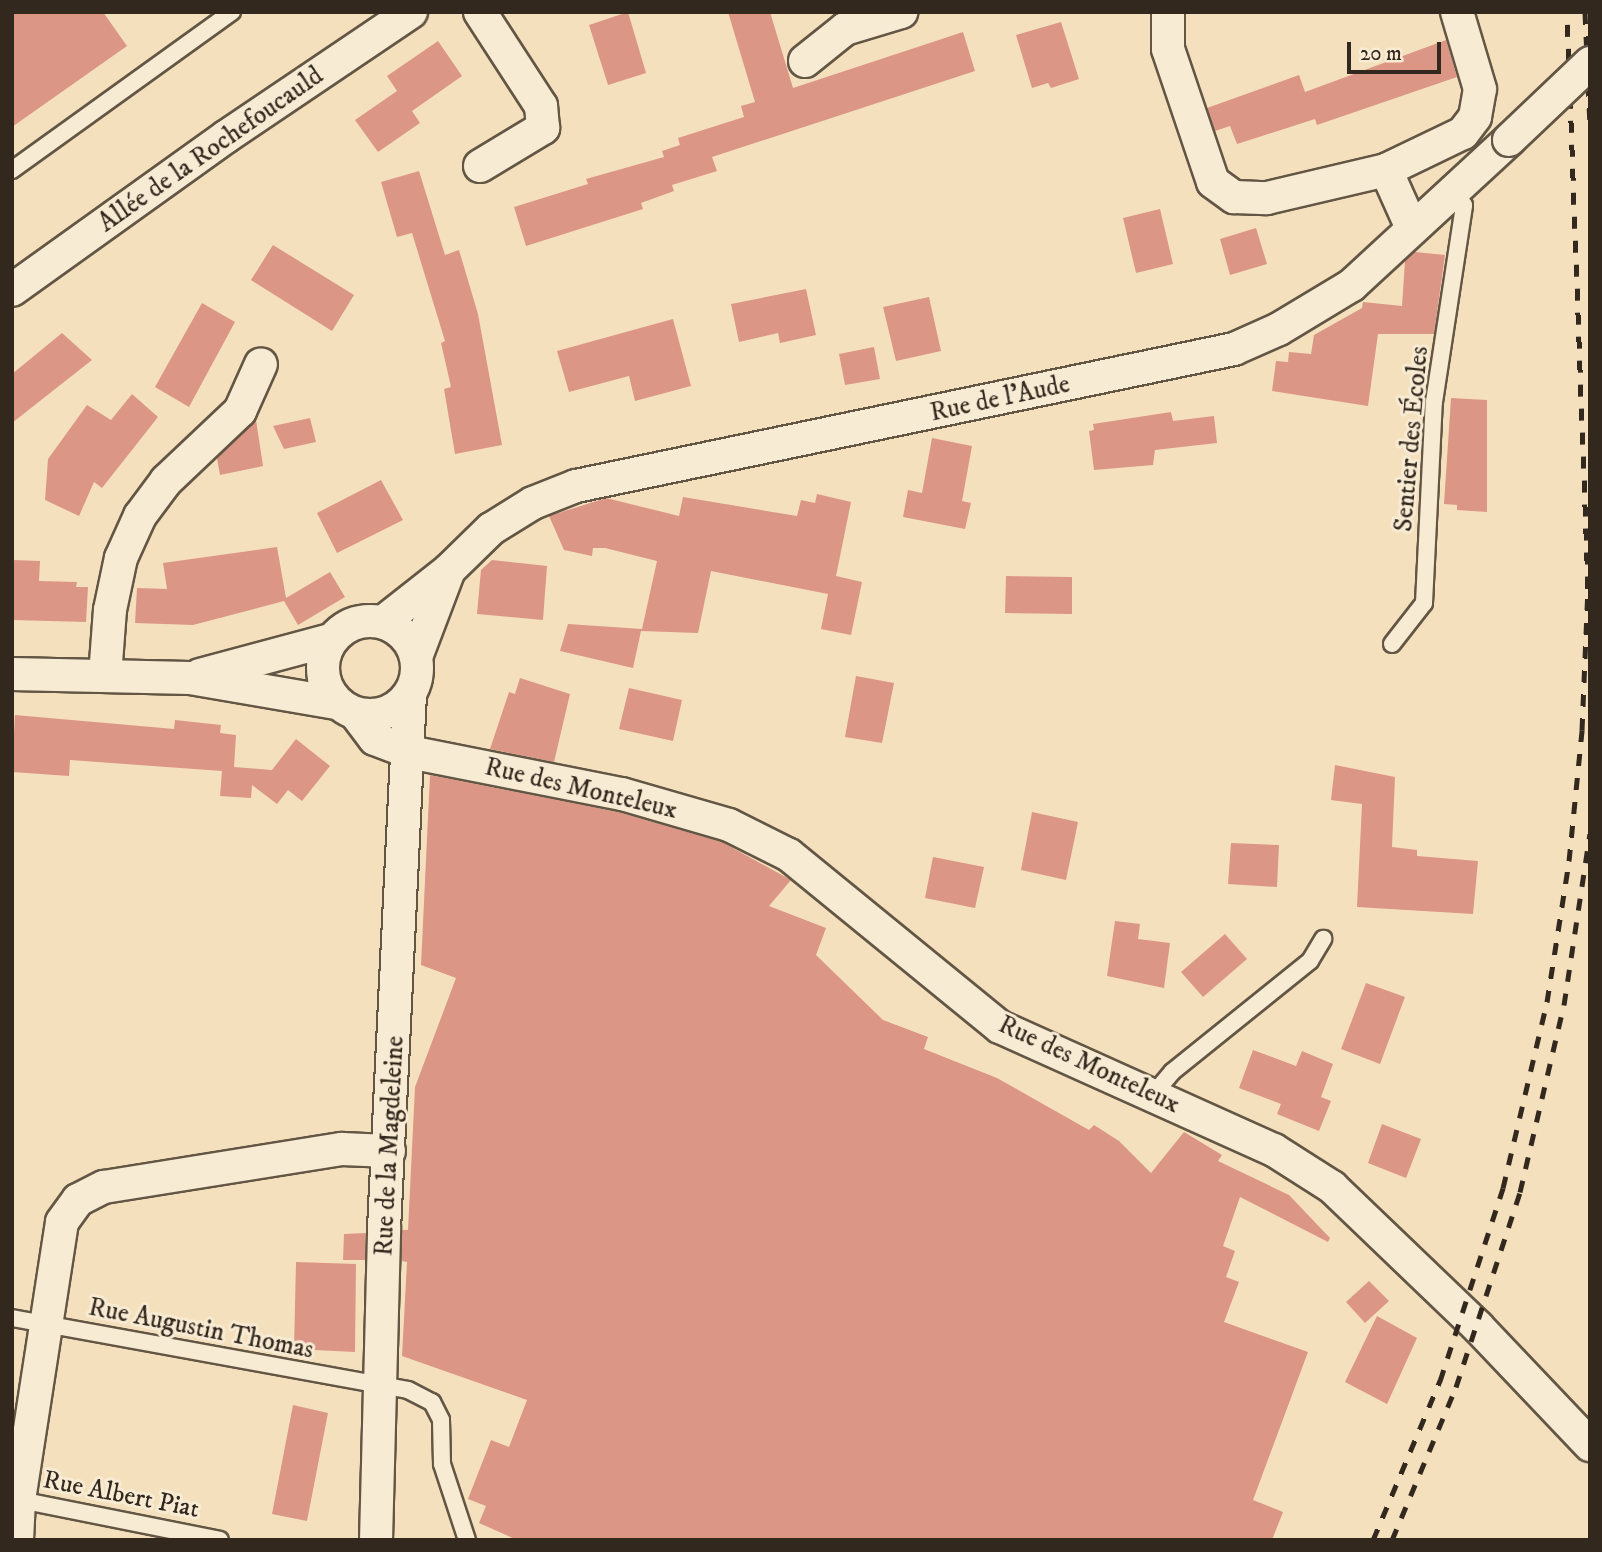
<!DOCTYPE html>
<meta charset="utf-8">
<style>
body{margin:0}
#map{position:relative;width:1602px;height:1552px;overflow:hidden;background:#f5e0bd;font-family:"IM FELL DW Pica",serif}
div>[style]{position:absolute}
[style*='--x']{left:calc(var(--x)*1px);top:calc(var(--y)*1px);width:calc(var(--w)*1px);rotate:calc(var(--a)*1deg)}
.building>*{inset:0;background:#dc9685}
.roads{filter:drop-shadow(2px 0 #635645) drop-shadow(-2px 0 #635645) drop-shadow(0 2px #635645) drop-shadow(0 -2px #635645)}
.lane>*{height:16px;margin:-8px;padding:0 8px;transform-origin:8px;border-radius:8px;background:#f8ebd4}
.street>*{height:32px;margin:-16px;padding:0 16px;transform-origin:16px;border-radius:16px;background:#f8ebd4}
.street>.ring{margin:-16px;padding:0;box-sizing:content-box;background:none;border:32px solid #f8ebd4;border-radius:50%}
.rail>*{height:5px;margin-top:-2.5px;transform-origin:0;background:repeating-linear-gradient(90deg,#32281d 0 12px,transparent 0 24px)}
.bridges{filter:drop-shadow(2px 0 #635645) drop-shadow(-2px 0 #635645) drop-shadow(0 2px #635645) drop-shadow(0 -2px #635645)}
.street-bridge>*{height:32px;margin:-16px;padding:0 16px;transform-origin:16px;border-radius:16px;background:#f8ebd4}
span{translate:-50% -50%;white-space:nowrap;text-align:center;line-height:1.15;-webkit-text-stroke:6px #f8ebd4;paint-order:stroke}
.street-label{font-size:26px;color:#32281d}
.frame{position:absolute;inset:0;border:14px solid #32281d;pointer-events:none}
.scale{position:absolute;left:1347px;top:42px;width:94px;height:32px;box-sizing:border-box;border:4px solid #32281d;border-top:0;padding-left:9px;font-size:21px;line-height:24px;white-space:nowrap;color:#32281d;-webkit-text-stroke:5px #f8ebd4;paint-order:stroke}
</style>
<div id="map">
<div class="building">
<div style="clip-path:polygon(12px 12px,103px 12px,127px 46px,12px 127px)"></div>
<div style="clip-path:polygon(628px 12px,646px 73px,608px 85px,589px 25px)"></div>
<div style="clip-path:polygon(728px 12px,770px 12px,793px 88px,963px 32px,975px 71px,712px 157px,717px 171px,672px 185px,674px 191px,641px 203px,643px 209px,526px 246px,514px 207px,588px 184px,586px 179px,664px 157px,662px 151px,680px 145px,678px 138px,744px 117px,741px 106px,755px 102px)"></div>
<div style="clip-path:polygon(1061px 22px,1079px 79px,1051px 88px,1048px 83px,1032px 88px,1016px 35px)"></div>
<div style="clip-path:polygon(1446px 40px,1457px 77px,1317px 125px,1315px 119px,1237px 144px,1230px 126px,1215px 131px,1207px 108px,1299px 75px,1305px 92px)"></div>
<div style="clip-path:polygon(438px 41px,462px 76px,412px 111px,420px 123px,378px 152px,355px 120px,397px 91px,387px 76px)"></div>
<div style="clip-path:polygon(419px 171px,445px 255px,459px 250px,478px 314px,502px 445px,455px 454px,444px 389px,451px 387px,441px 343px,445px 341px,412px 233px,397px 237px,381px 182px)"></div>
<div style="clip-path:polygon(1160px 209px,1173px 264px,1136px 273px,1123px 218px)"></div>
<div style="clip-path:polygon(1256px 228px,1267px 264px,1230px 275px,1220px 239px)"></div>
<div style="clip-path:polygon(273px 245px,354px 295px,332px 331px,251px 280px)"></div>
<div style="clip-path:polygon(1415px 252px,1445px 255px,1434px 334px,1378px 334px,1368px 406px,1272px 391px,1276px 361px,1288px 362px,1289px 352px,1311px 354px,1314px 335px,1362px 308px,1363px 302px,1402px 306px,1405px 261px)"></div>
<div style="clip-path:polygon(806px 289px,816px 335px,780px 343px,778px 333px,739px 342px,731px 304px)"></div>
<div style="clip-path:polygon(929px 297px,941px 351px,896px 361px,883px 307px)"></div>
<div style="clip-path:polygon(202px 303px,235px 322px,189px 407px,155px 387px)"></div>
<div style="clip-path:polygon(673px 319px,691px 386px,635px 401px,629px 376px,569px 392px,557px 351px)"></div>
<div style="clip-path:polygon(62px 333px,92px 360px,12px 423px,12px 374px)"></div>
<div style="clip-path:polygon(874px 347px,880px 379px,845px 385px,839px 354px)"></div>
<div style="clip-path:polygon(132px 394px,158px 417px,102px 488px,94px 482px,79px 516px,45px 500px,48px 459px,87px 405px,111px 420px)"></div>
<div style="clip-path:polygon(1451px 398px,1487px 400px,1487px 512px,1457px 510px,1457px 505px,1444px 504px)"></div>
<div style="clip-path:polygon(1171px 412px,1173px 421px,1214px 416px,1217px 443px,1155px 450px,1153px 465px,1094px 470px,1089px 431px,1094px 430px,1093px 424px)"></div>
<div style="clip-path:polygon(310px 418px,316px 442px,284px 449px,273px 426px)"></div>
<div style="clip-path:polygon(256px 420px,263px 466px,220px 475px,217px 458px)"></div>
<div style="clip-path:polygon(932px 438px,972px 446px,962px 501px,971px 503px,965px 529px,903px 517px,908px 490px,922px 493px)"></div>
<div style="clip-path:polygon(381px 480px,403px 520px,337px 553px,317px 513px)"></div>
<div style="clip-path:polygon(817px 494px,851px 502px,836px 576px,862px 582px,851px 635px,821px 629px,828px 594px,711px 571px,698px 633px,641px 631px,633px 668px,560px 651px,568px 624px,642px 629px,657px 561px,605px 548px,593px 548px,592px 556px,564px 550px,549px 516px,606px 498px,679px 516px,683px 497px,797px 516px,801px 500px,815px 503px)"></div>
<div style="clip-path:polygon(277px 547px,286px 598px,330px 572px,345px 597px,298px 625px,284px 601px,193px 625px,135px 623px,137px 588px,167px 589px,163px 563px)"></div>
<div style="clip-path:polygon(12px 560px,40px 561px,39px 581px,77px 582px,76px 587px,88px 587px,86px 622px,12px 620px)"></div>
<div style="clip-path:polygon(492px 560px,547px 566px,543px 620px,477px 614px,481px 570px)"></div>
<div style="clip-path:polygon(1006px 576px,1072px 577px,1072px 614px,1005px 613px)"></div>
<div style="clip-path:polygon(856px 676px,894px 683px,882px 743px,845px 737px)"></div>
<div style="clip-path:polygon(520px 678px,570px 694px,554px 762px,490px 749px,509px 692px,515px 694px)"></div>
<div style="clip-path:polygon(629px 688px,682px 700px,673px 741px,619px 729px)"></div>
<div style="clip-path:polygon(15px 715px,174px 729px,175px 720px,221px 725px,220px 733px,236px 735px,234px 767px,272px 770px,296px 739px,330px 766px,302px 801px,288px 790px,277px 804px,252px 785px,251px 798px,220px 796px,222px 771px,70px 760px,69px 776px,12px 772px)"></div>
<div style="clip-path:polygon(1335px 765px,1395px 777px,1392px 847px,1417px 850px,1417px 856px,1478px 861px,1473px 914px,1357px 907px,1362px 804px,1331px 800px)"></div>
<div style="clip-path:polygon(430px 775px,618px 812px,722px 842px,791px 880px,769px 906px,826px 928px,816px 955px,883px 1020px,928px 1037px,924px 1049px,997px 1078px,1089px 1130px,1094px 1125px,1119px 1141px,1151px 1173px,1184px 1132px,1222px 1155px,1218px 1161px,1289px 1195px,1330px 1238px,1328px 1242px,1240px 1197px,1223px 1246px,1235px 1251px,1226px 1277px,1239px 1282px,1224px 1322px,1308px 1352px,1253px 1500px,1283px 1512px,1272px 1540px,517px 1540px,479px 1523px,486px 1506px,468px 1499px,491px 1440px,509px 1447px,527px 1400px,402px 1356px,407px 1262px,402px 1261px,402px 1230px,408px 1230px,415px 1087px,456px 978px,421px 965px)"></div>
<div style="clip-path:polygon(1032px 812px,1078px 822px,1066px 880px,1021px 870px)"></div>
<div style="clip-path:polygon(1231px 843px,1279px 845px,1277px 887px,1228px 884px)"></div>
<div style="clip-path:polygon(933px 857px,984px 867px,975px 908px,925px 898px)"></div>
<div style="clip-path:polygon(1115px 921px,1140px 924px,1138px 939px,1170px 943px,1164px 988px,1107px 976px)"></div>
<div style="clip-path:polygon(1225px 934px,1247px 959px,1203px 997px,1181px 972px)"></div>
<div style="clip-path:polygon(1366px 983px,1405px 997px,1380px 1064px,1341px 1049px)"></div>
<div style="clip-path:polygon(1253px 1050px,1296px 1066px,1302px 1051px,1333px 1064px,1321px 1097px,1331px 1101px,1319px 1131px,1277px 1114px,1281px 1104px,1239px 1088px)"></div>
<div style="clip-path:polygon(1382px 1124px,1421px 1139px,1406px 1178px,1368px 1163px)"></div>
<div style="clip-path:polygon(366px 1233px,365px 1260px,343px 1260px,344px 1234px)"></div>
<div style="clip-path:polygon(296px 1262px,356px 1264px,355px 1352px,294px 1349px)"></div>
<div style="clip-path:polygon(1369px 1281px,1389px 1301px,1365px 1323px,1346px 1302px)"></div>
<div style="clip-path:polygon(1377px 1316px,1417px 1338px,1387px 1404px,1345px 1382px)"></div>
<div style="clip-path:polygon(293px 1405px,328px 1413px,307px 1521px,272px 1514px)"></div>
</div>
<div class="roads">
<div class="lane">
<div style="--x:12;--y:170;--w:271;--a:-35.7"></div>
<div style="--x:1392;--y:644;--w:52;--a:-52"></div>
<div style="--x:1424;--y:603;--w:201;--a:-87.2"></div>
<div style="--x:1434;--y:402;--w:199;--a:-81.3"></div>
<div style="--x:1464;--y:205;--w:19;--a:-125"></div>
<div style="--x:1152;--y:1096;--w:31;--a:-50"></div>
<div style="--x:1172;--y:1072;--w:177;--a:-38.8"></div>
<div style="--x:1310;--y:961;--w:26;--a:-59"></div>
<div style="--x:12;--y:1318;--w:402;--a:10.3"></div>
<div style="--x:408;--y:1390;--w:27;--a:27"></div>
<div style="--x:432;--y:1402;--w:20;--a:63"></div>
<div style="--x:441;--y:1420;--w:44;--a:88.7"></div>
<div style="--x:442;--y:1464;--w:80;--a:71.8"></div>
<div style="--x:15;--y:1499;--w:209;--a:11.3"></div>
</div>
<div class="street">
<div style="--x:1168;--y:12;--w:37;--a:90"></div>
<div style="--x:1168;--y:49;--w:140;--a:71.3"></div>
<div style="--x:1213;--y:182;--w:26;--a:36"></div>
<div style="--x:1234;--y:197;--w:33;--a:2"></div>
<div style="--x:1267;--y:198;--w:122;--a:-13.2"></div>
<div style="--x:1386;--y:170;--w:85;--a:-25.7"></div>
<div style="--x:1463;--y:133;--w:20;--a:-53"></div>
<div style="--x:1475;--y:117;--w:28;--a:-80"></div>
<div style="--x:1480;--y:89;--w:80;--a:-106.6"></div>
<div style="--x:805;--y:61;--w:51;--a:-38.7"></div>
<div style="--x:845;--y:29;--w:59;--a:-16.9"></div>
<div style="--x:480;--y:166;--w:74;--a:-31.1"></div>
<div style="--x:543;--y:128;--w:22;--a:-95"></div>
<div style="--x:541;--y:106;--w:112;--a:-123"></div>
<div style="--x:1386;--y:170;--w:64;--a:65.9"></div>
<div style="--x:12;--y:290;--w:264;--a:-35.6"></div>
<div style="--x:227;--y:136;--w:222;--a:-34"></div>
<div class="ring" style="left:323px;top:621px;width:62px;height:62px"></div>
<div style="--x:383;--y:622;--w:84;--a:-38.2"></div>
<div style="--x:449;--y:570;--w:59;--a:-44.3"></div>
<div style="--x:491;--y:529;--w:49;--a:-31.8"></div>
<div style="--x:533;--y:503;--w:46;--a:-21.6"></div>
<div style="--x:576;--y:486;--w:672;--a:-11.76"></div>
<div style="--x:1234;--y:349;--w:49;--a:-24"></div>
<div style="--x:1279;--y:329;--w:85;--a:-31.1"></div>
<div style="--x:1352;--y:285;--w:214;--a:-42.7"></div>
<div style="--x:416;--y:657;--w:93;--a:-69.2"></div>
<div style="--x:12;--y:674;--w:178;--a:1.3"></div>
<div style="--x:190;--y:678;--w:148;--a:9.7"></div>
<div style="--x:200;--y:675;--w:136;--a:-15"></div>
<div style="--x:105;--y:676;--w:66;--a:-85.7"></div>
<div style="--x:110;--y:610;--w:53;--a:-78.1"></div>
<div style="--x:121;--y:558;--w:46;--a:-65.7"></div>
<div style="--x:140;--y:516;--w:44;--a:-53.4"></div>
<div style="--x:166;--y:481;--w:102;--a:-43.4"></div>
<div style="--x:240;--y:411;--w:51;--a:-65.9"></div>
<div style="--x:356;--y:714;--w:31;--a:53"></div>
<div style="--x:375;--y:739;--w:36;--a:21"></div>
<div style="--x:409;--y:752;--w:217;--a:11.2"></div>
<div style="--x:622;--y:794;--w:111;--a:16.2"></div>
<div style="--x:729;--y:825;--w:67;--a:26.6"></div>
<div style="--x:789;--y:855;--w:272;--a:39.2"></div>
<div style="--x:1000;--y:1027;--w:300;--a:24.2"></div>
<div style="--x:1274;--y:1150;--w:69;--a:32.5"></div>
<div style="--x:1332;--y:1187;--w:202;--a:43.8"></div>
<div style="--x:1478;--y:1327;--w:163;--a:46.5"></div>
<div style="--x:17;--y:1540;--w:40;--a:-87.1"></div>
<div style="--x:19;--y:1500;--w:281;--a:-81.2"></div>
<div style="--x:62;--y:1222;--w:27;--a:-54"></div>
<div style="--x:78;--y:1200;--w:29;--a:-27"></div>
<div style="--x:104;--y:1187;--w:241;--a:-9.1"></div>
<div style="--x:342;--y:1149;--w:47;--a:2.4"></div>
<div style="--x:376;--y:1540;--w:311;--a:-88.5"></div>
<div style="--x:384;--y:1229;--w:536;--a:-87.22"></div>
</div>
</div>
<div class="rail">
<div style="--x:1585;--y:12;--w:115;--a:87.5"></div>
<div style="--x:1373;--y:1540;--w:173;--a:-67.2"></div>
<div style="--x:1440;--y:1381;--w:203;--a:-71.9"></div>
<div style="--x:1503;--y:1188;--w:191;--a:-76.7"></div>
<div style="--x:1547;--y:1002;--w:143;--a:-81.1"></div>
<div style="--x:1569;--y:861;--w:132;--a:-84.3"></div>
<div style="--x:1582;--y:730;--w:142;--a:-87.6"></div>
<div style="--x:1588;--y:588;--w:576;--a:-92.09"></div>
<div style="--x:1392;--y:1540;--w:166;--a:-67.3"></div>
<div style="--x:1456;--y:1387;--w:205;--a:-71.8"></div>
<div style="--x:1520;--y:1192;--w:192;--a:-76.8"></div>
<div style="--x:1564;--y:1005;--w:173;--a:-81.4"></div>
</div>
<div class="bridges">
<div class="street-bridge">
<div style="--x:1509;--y:140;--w:112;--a:-43.5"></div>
</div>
</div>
<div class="street-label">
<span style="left:211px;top:150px;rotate:-35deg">Allée de la Rochefoucauld</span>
<span style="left:1000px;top:399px;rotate:-12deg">Rue de l'Aude</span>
<span style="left:1412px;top:439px;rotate:-85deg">Sentier des Écoles</span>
<span style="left:581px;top:789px;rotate:13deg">Rue des Monteleux</span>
<span style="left:1089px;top:1065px;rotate:25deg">Rue des Monteleux</span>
<span style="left:390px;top:1146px;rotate:-87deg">Rue de la Magdeleine</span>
<span style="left:201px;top:1329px;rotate:11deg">Rue Augustin Thomas</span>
<span style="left:121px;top:1495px;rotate:11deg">Rue Albert Piat</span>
</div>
<div class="frame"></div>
<div class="scale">20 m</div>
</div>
